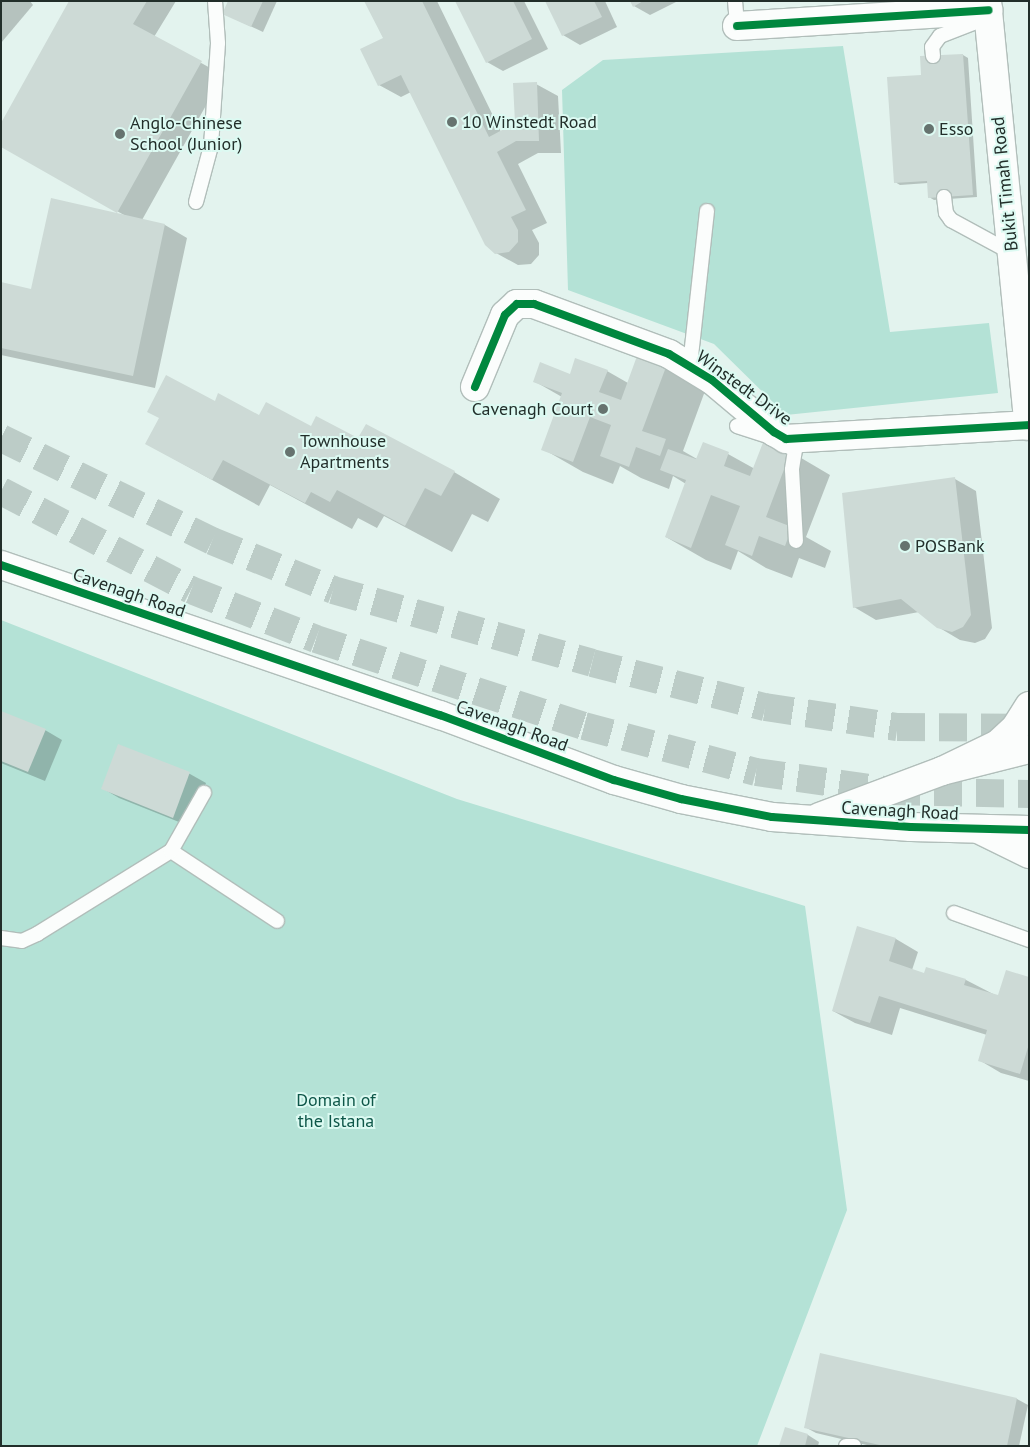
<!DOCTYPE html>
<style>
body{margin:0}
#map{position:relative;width:1030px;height:1447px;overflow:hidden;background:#e3f3ee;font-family:"PT Sans",sans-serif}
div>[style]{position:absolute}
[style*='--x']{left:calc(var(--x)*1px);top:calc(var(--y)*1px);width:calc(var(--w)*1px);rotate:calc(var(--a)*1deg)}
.green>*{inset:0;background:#b4e2d6}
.shadow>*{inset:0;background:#0003}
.building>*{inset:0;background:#cddad6}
.highway-tunnel>*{height:28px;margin-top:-14px;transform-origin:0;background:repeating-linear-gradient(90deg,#bcccc7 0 28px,transparent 0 42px)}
.roads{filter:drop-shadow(1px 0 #b1beba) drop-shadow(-1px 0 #b1beba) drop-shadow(0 1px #b1beba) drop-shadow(0 -1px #b1beba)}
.lane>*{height:14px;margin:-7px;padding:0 7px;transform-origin:7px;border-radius:7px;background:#fbfdfc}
.street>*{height:28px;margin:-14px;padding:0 14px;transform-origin:14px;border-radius:14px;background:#fbfdfc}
.secondary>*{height:28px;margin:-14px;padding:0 14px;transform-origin:14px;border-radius:14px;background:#fbfdfc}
.highway>*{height:28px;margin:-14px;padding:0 14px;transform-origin:14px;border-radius:14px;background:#fbfdfc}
.cycleway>*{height:8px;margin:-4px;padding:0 4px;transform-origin:4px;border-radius:4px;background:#00873e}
.dots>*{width:14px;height:14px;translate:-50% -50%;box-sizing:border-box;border:2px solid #dcfaf2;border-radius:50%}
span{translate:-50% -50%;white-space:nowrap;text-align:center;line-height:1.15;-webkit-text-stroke:4px #dcfaf2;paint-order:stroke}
.poi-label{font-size:18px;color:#222e2a}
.left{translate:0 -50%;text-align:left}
.right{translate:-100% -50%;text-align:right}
.street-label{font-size:18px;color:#222e2a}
.park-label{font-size:18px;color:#0e5749}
.frame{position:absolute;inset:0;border:2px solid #222e2a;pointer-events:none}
</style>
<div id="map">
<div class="green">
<div style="clip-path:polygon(843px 46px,890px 332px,989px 323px,998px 393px,786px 415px,714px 344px,568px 290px,562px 90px,603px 60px)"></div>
<div style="clip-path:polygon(1px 620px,457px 799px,805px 906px,847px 1210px,757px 1446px,1px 1446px)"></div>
</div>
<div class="shadow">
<div style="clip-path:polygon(1px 1px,30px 1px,33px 5px,1px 43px)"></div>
<div style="clip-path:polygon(70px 1px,176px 1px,154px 37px,223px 75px,142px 220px,165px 225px,187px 238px,155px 388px,1px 355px,1px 284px,32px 291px,124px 215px,1px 146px)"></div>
<div style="clip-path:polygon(229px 1px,277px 1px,263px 32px,235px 19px)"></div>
<div style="clip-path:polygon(366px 1px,437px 1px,501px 132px,516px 124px,536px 84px,558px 96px,561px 153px,538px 153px,518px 164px,547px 223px,532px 230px,539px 243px,539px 255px,531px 264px,518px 265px,496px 253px,411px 92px,401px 97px,379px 85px,384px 39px)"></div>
<div style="clip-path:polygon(457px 1px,524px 1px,548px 49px,503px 71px,487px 62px)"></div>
<div style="clip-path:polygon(547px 1px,605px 1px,617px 27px,580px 45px,563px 35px)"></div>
<div style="clip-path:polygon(631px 1px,678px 1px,650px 15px,634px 6px)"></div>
<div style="clip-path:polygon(963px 55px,968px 58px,977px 197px,934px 200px,929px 197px,928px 183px,900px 185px,895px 182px,922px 76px)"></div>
<div style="clip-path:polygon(665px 368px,705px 391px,683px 451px,697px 459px,728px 454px,755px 469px,791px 452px,830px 475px,806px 537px,831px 551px,825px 568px,799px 558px,792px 578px,766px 568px,738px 551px,731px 570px,706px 560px,666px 537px,686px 484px,673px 476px,669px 489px,641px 478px,620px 466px,613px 484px,583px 472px,543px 449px,562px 397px,534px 381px,607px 371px,628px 383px)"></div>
<div style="clip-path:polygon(215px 402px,260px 417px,359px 440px,454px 472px,500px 499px,488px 522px,472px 514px,452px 552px,384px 516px,377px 528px,358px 518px,352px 529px,270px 485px,259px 506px,147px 444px)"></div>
<div style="clip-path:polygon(955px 479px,976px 491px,992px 628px,985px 639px,975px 643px,960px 640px,938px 627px,919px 612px,876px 620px,854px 607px)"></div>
<div style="clip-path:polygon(1px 712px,45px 730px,62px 740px,45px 781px,1px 763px)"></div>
<div style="clip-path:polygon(119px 745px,190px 774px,206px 783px,189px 826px,119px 798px,102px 788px)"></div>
<div style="clip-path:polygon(858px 927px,896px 939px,918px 952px,912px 970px,925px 974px,927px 968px,966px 980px,999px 997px,1029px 979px,1029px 1081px,1001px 1073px,979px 1060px,987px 1035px,900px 1008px,892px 1035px,855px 1023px,833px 1011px)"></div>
<div style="clip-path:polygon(821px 1355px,1017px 1399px,1028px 1405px,1019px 1446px,871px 1446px,816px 1433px,805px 1427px)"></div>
<div style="clip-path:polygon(786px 1429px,808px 1435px,819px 1442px,818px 1446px,781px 1446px)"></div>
</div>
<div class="building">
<div style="clip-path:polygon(69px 1px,147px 1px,133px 24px,202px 61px,117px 213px,1px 147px,1px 123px)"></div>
<div style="clip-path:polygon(228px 1px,263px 1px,251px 27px,222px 14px)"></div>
<div style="clip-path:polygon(364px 1px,422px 1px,489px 137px,515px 123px,513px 83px,537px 82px,539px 141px,516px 141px,497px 152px,526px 210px,511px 217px,518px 230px,518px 242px,509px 252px,495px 254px,485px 245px,401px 75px,378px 86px,360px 49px,383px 38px)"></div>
<div style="clip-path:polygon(455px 1px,513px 1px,532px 39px,486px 63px)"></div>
<div style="clip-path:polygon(545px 1px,594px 1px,602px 17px,562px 36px)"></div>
<div style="clip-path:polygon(630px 1px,643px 1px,633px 7px)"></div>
<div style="clip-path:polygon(963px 54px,973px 195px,928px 198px,927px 181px,894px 183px,887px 77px,921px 75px,920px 56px)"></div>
<div style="clip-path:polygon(51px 198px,165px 224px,133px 376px,1px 348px,1px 282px,31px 289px)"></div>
<div style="clip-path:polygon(637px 356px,666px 367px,642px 431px,666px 439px,660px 456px,636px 447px,629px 467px,600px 456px,611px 425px,590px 417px,573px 462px,541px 450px,562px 393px,533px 382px,540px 362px,570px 374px,575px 358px,608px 370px,599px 392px,621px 400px)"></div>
<div style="clip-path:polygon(166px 375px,215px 401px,218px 393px,259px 415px,266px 402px,311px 426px,316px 416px,358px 438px,366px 424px,455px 471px,441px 496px,425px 488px,405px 526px,337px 490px,330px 502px,311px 492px,305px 503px,223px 460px,212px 480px,145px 444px,159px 418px,147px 412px)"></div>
<div style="clip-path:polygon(764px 440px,791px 451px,766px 517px,792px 527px,785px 546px,759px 536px,752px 556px,725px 545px,740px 506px,711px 495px,691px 548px,665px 537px,686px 480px,660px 470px,668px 449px,696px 459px,703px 442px,729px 452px,724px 466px,750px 476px)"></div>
<div style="clip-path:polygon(955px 477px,971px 615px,963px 627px,952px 632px,937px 628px,901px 599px,853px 608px,842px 493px)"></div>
<div style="clip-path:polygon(1px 711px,46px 729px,28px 772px,1px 761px)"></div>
<div style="clip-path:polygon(118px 744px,190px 772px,173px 818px,101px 789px)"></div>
<div style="clip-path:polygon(857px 926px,896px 938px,889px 961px,924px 973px,926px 967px,966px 979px,964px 985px,998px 995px,1006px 970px,1029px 977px,1029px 1044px,1020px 1074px,978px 1061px,987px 1030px,879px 996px,870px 1023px,832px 1011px)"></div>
<div style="clip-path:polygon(820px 1353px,1017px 1398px,1007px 1446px,884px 1446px,804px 1428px)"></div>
<div style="clip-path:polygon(785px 1427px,808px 1434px,805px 1446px,779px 1446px)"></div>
</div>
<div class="highway-tunnel">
<div style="--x:1;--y:438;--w:235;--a:26"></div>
<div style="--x:212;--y:541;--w:131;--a:22"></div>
<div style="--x:333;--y:590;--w:269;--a:15.7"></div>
<div style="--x:592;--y:663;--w:179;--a:14.3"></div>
<div style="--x:765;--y:707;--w:134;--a:8.6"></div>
<div style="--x:897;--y:727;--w:132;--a:0.4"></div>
<div style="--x:1;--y:491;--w:214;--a:27.5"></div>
<div style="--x:191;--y:590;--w:134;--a:21.4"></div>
<div style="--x:316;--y:639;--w:282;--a:18"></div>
<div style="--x:584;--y:726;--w:178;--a:15"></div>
<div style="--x:756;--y:772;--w:137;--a:8"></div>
<div style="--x:892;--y:791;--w:137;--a:1.3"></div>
</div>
<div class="roads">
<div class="lane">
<div style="--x:735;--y:1;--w:25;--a:85"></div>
<div style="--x:933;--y:56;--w:9;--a:-96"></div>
<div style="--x:932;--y:47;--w:14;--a:-54"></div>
<div style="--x:940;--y:36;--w:49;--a:-21.4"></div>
<div style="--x:944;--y:197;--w:16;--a:83"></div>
<div style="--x:946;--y:213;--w:9;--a:54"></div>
<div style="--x:951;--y:220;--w:69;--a:28.4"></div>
<div style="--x:196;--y:202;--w:58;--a:-75"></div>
<div style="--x:211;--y:146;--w:103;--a:-86.1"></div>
<div style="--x:218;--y:43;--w:42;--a:-94.1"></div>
<div style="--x:690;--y:365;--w:155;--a:-83.7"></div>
<div style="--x:737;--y:426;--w:35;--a:18"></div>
<div style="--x:770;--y:437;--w:28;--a:27"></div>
<div style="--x:795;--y:450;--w:20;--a:99"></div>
<div style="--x:792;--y:470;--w:71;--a:86.8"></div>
<div style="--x:171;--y:851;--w:127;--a:33.4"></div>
<div style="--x:954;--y:913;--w:80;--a:19.8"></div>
<div style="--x:1;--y:938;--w:21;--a:8"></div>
<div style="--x:22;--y:941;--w:17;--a:-25"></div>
<div style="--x:37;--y:934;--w:158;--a:-31.8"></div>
<div style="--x:171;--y:851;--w:67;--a:-60.4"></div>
<div style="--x:846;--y:1446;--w:8;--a:0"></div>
</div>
<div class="street">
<div style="--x:737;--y:26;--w:252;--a:-3.6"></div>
<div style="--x:475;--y:387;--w:78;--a:-67.4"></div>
<div style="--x:505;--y:315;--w:16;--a:-43"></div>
<div style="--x:517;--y:304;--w:17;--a:0"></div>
<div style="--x:534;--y:304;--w:144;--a:20.3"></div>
<div style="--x:669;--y:354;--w:50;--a:31.2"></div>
<div style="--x:712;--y:380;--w:81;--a:40"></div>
<div style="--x:774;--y:432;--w:14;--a:30"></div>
<div style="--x:786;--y:439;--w:243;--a:-3.3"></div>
</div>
<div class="secondary">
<div style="--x:1;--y:565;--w:464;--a:18.9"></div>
<div style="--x:440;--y:715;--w:186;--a:20.5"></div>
<div style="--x:614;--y:780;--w:70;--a:15.8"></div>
<div style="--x:681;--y:799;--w:93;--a:11.2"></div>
<div style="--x:772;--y:817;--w:139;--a:4.1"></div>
<div style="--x:911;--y:827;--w:118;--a:1.5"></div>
<div style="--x:819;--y:817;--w:131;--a:-20.5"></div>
<div style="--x:942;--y:771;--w:90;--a:-14.2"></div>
</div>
<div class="highway">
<div style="--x:987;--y:1;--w:427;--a:84.4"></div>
<div style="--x:942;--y:771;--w:62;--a:-25.7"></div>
<div style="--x:998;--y:744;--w:25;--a:-43"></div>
<div style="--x:1016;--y:727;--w:25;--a:-58"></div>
<div style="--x:980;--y:830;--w:55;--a:26.1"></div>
</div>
</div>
<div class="cycleway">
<div style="--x:737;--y:26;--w:252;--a:-3.6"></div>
<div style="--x:475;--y:387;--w:78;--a:-67.4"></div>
<div style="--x:505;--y:315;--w:16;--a:-43"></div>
<div style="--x:517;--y:304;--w:17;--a:0"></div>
<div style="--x:534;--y:304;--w:144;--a:20.3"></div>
<div style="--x:669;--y:354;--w:50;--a:31.2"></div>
<div style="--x:712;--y:380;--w:81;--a:40"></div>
<div style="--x:774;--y:432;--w:14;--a:30"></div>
<div style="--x:786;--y:439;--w:243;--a:-3.3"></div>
<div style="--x:1;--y:565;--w:464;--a:18.9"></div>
<div style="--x:440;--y:715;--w:186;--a:20.5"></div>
<div style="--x:614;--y:780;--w:70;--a:15.8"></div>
<div style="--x:681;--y:799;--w:93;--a:11.2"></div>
<div style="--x:772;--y:817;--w:139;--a:4.1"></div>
<div style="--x:911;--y:827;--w:118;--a:1.5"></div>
</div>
<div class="dots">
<div style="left:452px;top:122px;background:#66736f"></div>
<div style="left:929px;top:129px;background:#66736f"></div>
<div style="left:120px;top:134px;background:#66736f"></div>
<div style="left:603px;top:409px;background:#66736f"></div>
<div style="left:290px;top:452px;background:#66736f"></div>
<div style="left:905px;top:546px;background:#66736f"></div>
</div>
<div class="poi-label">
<span class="left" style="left:462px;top:122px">10 Winstedt Road</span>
<span class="left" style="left:130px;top:134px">Anglo-Chinese<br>School (Junior)</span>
<span class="left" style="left:939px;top:129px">Esso</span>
<span class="right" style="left:593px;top:409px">Cavenagh Court</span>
<span class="left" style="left:300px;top:452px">Townhouse<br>Apartments</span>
<span class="left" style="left:915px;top:546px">POSBank</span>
</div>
<div class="street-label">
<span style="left:1005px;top:184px;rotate:-96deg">Bukit Timah Road</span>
<span style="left:744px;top:388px;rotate:36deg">Winstedt Drive</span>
<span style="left:129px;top:593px;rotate:19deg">Cavenagh Road</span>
<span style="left:512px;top:726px;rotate:20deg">Cavenagh Road</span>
<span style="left:900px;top:811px;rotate:3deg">Cavenagh Road</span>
</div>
<div class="park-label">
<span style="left:336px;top:1111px">Domain of<br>the Istana</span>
</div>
<div class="frame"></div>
</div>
